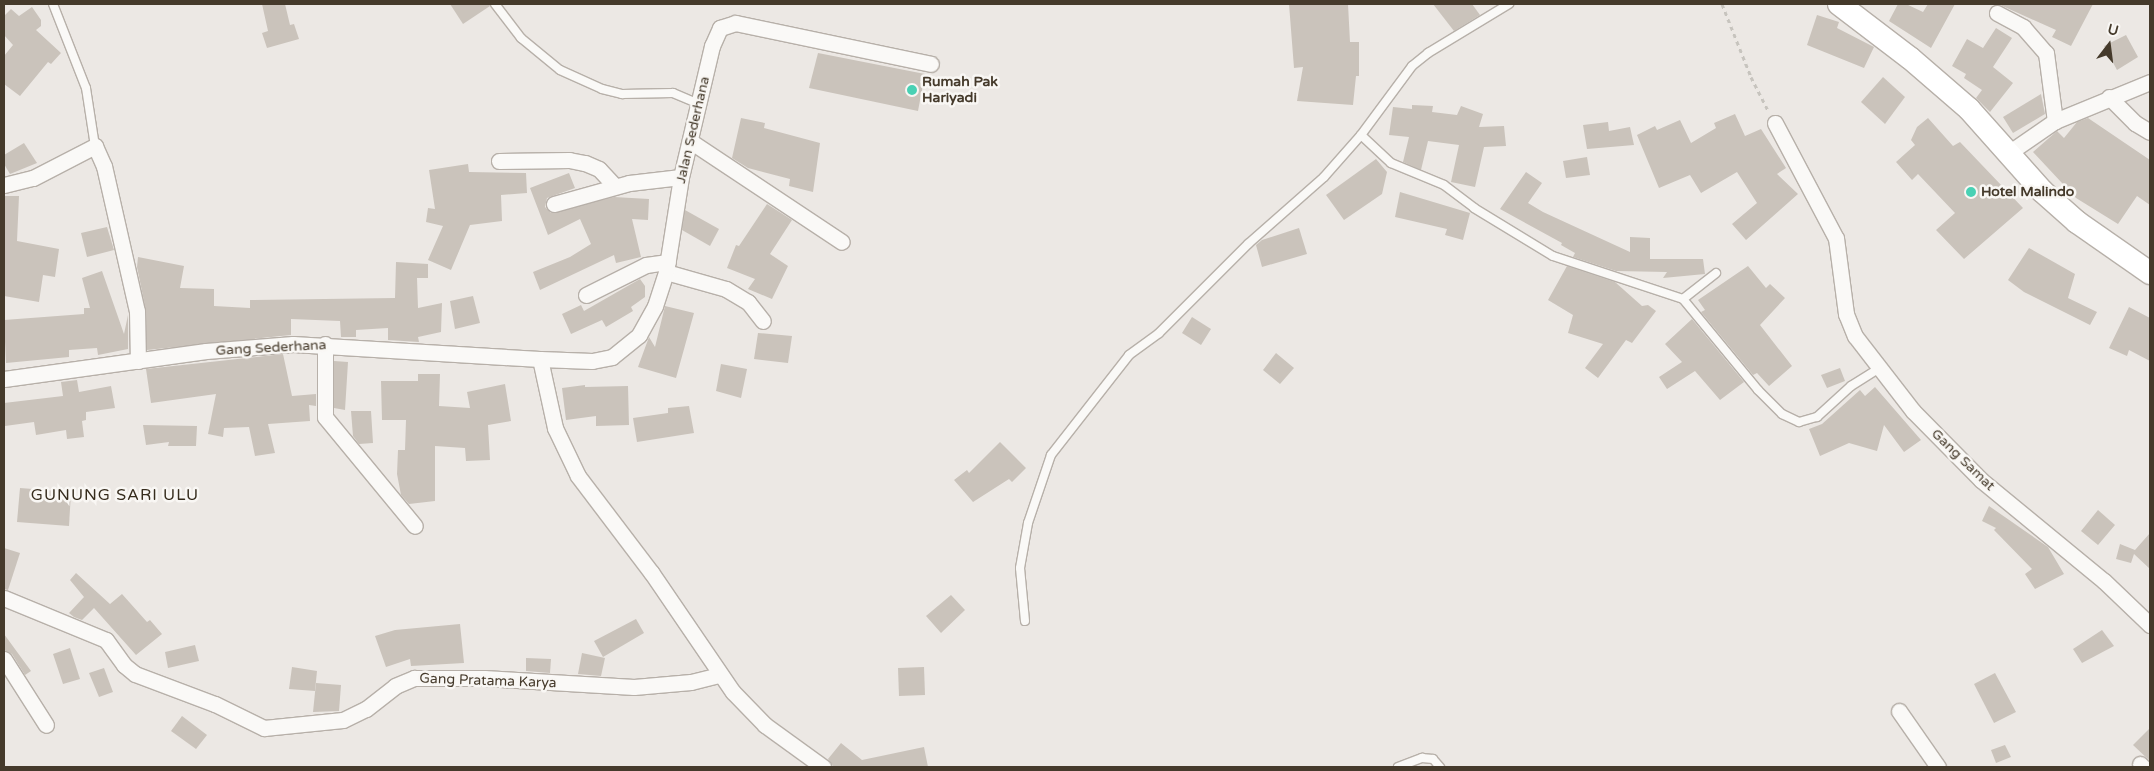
<!DOCTYPE html>
<style>
body{margin:0}
#map{position:relative;width:2154px;height:771px;overflow:hidden;background:#ece8e4;font-family:"Varela Round",sans-serif}
div>[style]{position:absolute}
[style*='--x']{left:calc(var(--x)*1px);top:calc(var(--y)*1px);width:calc(var(--w)*1px);rotate:calc(var(--a)*1deg)}
.building>*{inset:0;background:#cac3bb}
.path>*{height:3px;margin-top:-1.5px;transform-origin:0;background:repeating-linear-gradient(90deg,#c7c4be 0 4px,transparent 0 8px)}
.roads{filter:drop-shadow(1px 0 #b7b0a9) drop-shadow(-1px 0 #b7b0a9) drop-shadow(0 1px #b7b0a9) drop-shadow(0 -1px #b7b0a9)}
.service>*{height:8px;margin:-4px;padding:0 4px;transform-origin:4px;border-radius:4px;background:#faf9f7}
.minor>*{height:15px;margin:-7.5px;padding:0 7.5px;transform-origin:7.5px;border-radius:7.5px;background:#faf9f7}
.secondary>*{height:22px;margin:-11px;padding:0 11px;transform-origin:11px;border-radius:11px;background:#fff}
.dots>*{width:14px;height:14px;translate:-50% -50%;box-sizing:border-box;border:2px solid #f9f7f4;border-radius:50%}
span{translate:-50% -50%;white-space:nowrap;text-align:center;line-height:1.15;-webkit-text-stroke:5px #f9f7f4;paint-order:stroke}
.poi-label{font-size:14px;color:#453a2b;font-weight:700}
.left{translate:0 -50%;text-align:left}
.street-label{font-size:14px;color:#453a2b}
.quarter-label{font-size:16px;color:#362c1d;letter-spacing:1px}
.frame{position:absolute;inset:0;border:5px solid #453a2b;pointer-events:none}
.north{position:absolute;left:2084px;top:20px;width:50px;height:50px;-webkit-text-stroke:4px #f9f7f4;paint-order:stroke;rotate:15deg;font-size:14px;font-weight:700;line-height:20px;text-align:center;color:#453a2b}
.north::after{content:'';display:block;margin:auto;width:18px;height:22px;background:#453a2b;clip-path:polygon(50% 0,100% 100%,50% 72%,0 100%)}
</style>
<div id="map">
<div class="building">
<div style="clip-path:polygon(262px 4px,285px 4px,290px 25px,294px 24px,299px 39px,267px 48px,262px 33px,268px 31px)"></div>
<div style="clip-path:polygon(450px 4px,489px 4px,490px 6px,463px 24px)"></div>
<div style="clip-path:polygon(1289px 4px,1348px 4px,1350px 42px,1359px 42px,1359px 76px,1356px 76px,1353px 105px,1297px 101px,1303px 67px,1294px 68px)"></div>
<div style="clip-path:polygon(1433px 4px,1472px 4px,1480px 15px,1454px 31px)"></div>
<div style="clip-path:polygon(1898px 4px,1906px 4px,1923px 12px,1928px 4px,1955px 4px,1931px 48px,1889px 21px)"></div>
<div style="clip-path:polygon(1998px 4px,2093px 4px,2071px 46px,2052px 37px,2056px 30px)"></div>
<div style="clip-path:polygon(32px 7px,41px 20px,41px 26px,36px 30px,61px 53px,51px 64px,48px 62px,20px 96px,4px 84px,4px 56px,13px 45px,4px 35px,4px 16px,11px 9px,19px 16px)"></div>
<div style="clip-path:polygon(1817px 15px,1839px 22px,1837px 28px,1874px 47px,1864px 68px,1807px 45px)"></div>
<div style="clip-path:polygon(1996px 28px,2012px 38px,1993px 67px,2013px 83px,1990px 112px,1976px 98px,1982px 90px,1964px 78px,1966px 74px,1952px 66px,1967px 39px,1983px 48px)"></div>
<div style="clip-path:polygon(2126px 35px,2138px 57px,2117px 70px,2104px 46px)"></div>
<div style="clip-path:polygon(818px 53px,925px 74px,918px 111px,809px 88px)"></div>
<div style="clip-path:polygon(1883px 77px,1905px 97px,1885px 124px,1861px 102px)"></div>
<div style="clip-path:polygon(2041px 94px,2045px 114px,2013px 133px,2003px 117px)"></div>
<div style="clip-path:polygon(1412px 105px,1433px 106px,1432px 112px,1457px 115px,1461px 106px,1483px 114px,1479px 127px,1504px 126px,1506px 146px,1484px 147px,1475px 187px,1451px 182px,1459px 145px,1428px 141px,1421px 170px,1403px 162px,1409px 137px,1389px 135px,1393px 107px,1412px 109px)"></div>
<div style="clip-path:polygon(1735px 114px,1745px 136px,1761px 129px,1786px 168px,1777px 174px,1798px 194px,1746px 240px,1732px 224px,1757px 203px,1737px 172px,1701px 193px,1690px 175px,1659px 188px,1637px 135px,1655px 126px,1657px 130px,1680px 120px,1691px 143px,1716px 128px,1714px 123px)"></div>
<div style="clip-path:polygon(741px 118px,765px 123px,764px 128px,820px 143px,813px 192px,789px 186px,790px 179px,748px 168px,732px 158px)"></div>
<div style="clip-path:polygon(1928px 118px,1953px 146px,1960px 142px,2023px 208px,1964px 259px,1936px 230px,1955px 213px,1918px 174px,1912px 180px,1896px 162px,1915px 145px,1911px 140px,1917px 127px)"></div>
<div style="clip-path:polygon(2088px 118px,2150px 160px,2150px 205px,2137px 196px,2118px 224px,2076px 198px,2033px 152px,2057px 131px,2064px 138px,2077px 122px)"></div>
<div style="clip-path:polygon(1608px 122px,1609px 131px,1630px 127px,1634px 145px,1587px 149px,1583px 125px)"></div>
<div style="clip-path:polygon(24px 143px,37px 163px,10px 174px,4px 164px,4px 155px)"></div>
<div style="clip-path:polygon(1587px 157px,1590px 175px,1566px 178px,1563px 161px)"></div>
<div style="clip-path:polygon(1376px 159px,1387px 172px,1382px 194px,1344px 220px,1326px 195px)"></div>
<div style="clip-path:polygon(468px 164px,469px 172px,526px 173px,527px 193px,501px 195px,502px 221px,470px 225px,451px 270px,428px 260px,443px 226px,426px 222px,428px 208px,435px 209px,429px 170px)"></div>
<div style="clip-path:polygon(1526px 172px,1542px 183px,1528px 203px,1543px 212px,1630px 252px,1630px 237px,1650px 238px,1650px 259px,1703px 259px,1705px 274px,1663px 278px,1667px 272px,1616px 271px,1573px 257px,1575px 253px,1561px 245px,1562px 243px,1500px 209px)"></div>
<div style="clip-path:polygon(569px 173px,575px 188px,547px 198px,545px 207px,551px 213px,614px 197px,649px 199px,648px 220px,632px 219px,641px 257px,616px 263px,614px 255px,540px 290px,533px 272px,570px 257px,591px 244px,580px 219px,548px 235px,530px 188px)"></div>
<div style="clip-path:polygon(1400px 192px,1470px 213px,1463px 240px,1445px 235px,1447px 229px,1395px 217px)"></div>
<div style="clip-path:polygon(4px 196px,19px 196px,17px 241px,59px 249px,55px 277px,43px 275px,39px 302px,4px 296px)"></div>
<div style="clip-path:polygon(767px 204px,792px 220px,770px 254px,788px 266px,772px 299px,748px 289px,755px 279px,727px 268px,736px 245px,739px 246px)"></div>
<div style="clip-path:polygon(685px 210px,719px 229px,710px 246px,682px 230px)"></div>
<div style="clip-path:polygon(107px 227px,114px 250px,87px 257px,81px 233px)"></div>
<div style="clip-path:polygon(1299px 228px,1307px 254px,1262px 267px,1256px 245px,1262px 240px)"></div>
<div style="clip-path:polygon(2029px 248px,2075px 274px,2068px 298px,2097px 312px,2090px 325px,2024px 292px,2008px 280px)"></div>
<div style="clip-path:polygon(138px 257px,184px 266px,180px 288px,214px 289px,214px 306px,250px 308px,250px 300px,395px 298px,396px 262px,428px 264px,428px 278px,417px 278px,418px 308px,442px 303px,441px 332px,418px 337px,419px 342px,388px 340px,388px 328px,356px 330px,356px 337px,341px 337px,340px 321px,291px 319px,291px 335px,147px 350px,146px 311px,137px 267px)"></div>
<div style="clip-path:polygon(1567px 266px,1615px 282px,1642px 306px,1648px 305px,1656px 311px,1632px 343px,1626px 340px,1598px 378px,1585px 368px,1603px 344px,1568px 333px,1573px 315px,1548px 300px)"></div>
<div style="clip-path:polygon(1748px 266px,1766px 288px,1770px 284px,1785px 298px,1760px 325px,1792px 366px,1769px 386px,1757px 373px,1753px 375px,1701px 312px,1705px 310px,1698px 300px)"></div>
<div style="clip-path:polygon(102px 271px,124px 334px,128px 315px,128px 349px,98px 355px,97px 348px,69px 350px,69px 357px,6px 363px,4px 320px,84px 314px,84px 308px,90px 308px,82px 278px)"></div>
<div style="clip-path:polygon(640px 279px,645px 286px,645px 297px,631px 307px,633px 311px,606px 327px,602px 320px,571px 334px,562px 314px,581px 305px,584px 311px)"></div>
<div style="clip-path:polygon(473px 296px,480px 323px,455px 329px,450px 301px)"></div>
<div style="clip-path:polygon(665px 306px,694px 313px,676px 378px,638px 367px,649px 337px,655px 347px)"></div>
<div style="clip-path:polygon(2129px 307px,2150px 318px,2150px 361px,2129px 350px,2127px 356px,2109px 348px)"></div>
<div style="clip-path:polygon(1192px 317px,1211px 329px,1201px 345px,1182px 333px)"></div>
<div style="clip-path:polygon(1692px 319px,1744px 382px,1720px 400px,1695px 371px,1667px 389px,1659px 377px,1682px 362px,1665px 344px)"></div>
<div style="clip-path:polygon(758px 333px,792px 336px,788px 363px,754px 359px)"></div>
<div style="clip-path:polygon(1276px 353px,1294px 368px,1280px 384px,1263px 370px)"></div>
<div style="clip-path:polygon(283px 354px,292px 396px,316px 394px,316px 406px,309px 405px,310px 421px,268px 424px,275px 453px,255px 456px,249px 427px,224px 428px,223px 437px,208px 434px,216px 394px,151px 403px,146px 369px)"></div>
<div style="clip-path:polygon(334px 361px,348px 362px,345px 410px,334px 408px)"></div>
<div style="clip-path:polygon(721px 364px,747px 369px,741px 398px,716px 391px)"></div>
<div style="clip-path:polygon(1840px 368px,1845px 381px,1827px 388px,1821px 375px)"></div>
<div style="clip-path:polygon(418px 374px,440px 374px,439px 406px,470px 408px,467px 392px,505px 384px,511px 421px,488px 425px,490px 460px,466px 461px,465px 448px,435px 446px,435px 501px,409px 504px,401px 495px,397px 474px,398px 450px,405px 450px,406px 420px,382px 420px,381px 381px,418px 381px)"></div>
<div style="clip-path:polygon(77px 380px,79px 392px,111px 386px,115px 408px,86px 412px,86px 420px,82px 421px,84px 437px,67px 439px,66px 430px,36px 435px,34px 422px,5px 426px,4px 403px,63px 396px,61px 382px)"></div>
<div style="clip-path:polygon(585px 385px,585px 387px,628px 386px,629px 425px,596px 426px,596px 416px,566px 420px,562px 388px)"></div>
<div style="clip-path:polygon(1875px 387px,1921px 440px,1904px 452px,1884px 425px,1877px 451px,1849px 443px,1820px 456px,1809px 429px,1822px 424px,1860px 390px,1865px 396px)"></div>
<div style="clip-path:polygon(689px 406px,694px 433px,637px 442px,633px 418px,668px 413px,668px 408px)"></div>
<div style="clip-path:polygon(351px 411px,371px 411px,373px 443px,359px 444px,353px 436px)"></div>
<div style="clip-path:polygon(143px 425px,197px 426px,196px 446px,168px 446px,169px 442px,146px 445px)"></div>
<div style="clip-path:polygon(1000px 442px,1026px 468px,1012px 482px,1009px 479px,973px 502px,954px 480px,967px 470px,969px 473px)"></div>
<div style="clip-path:polygon(20px 488px,71px 492px,69px 526px,17px 522px)"></div>
<div style="clip-path:polygon(1989px 506px,2048px 547px,2064px 574px,2035px 589px,2025px 574px,2032px 569px,1994px 530px,1996px 528px,1982px 521px)"></div>
<div style="clip-path:polygon(2098px 510px,2115px 525px,2098px 545px,2081px 531px)"></div>
<div style="clip-path:polygon(2150px 533px,2150px 569px,2134px 554px,2131px 563px,2116px 559px,2120px 544px,2135px 550px)"></div>
<div style="clip-path:polygon(4px 548px,20px 553px,8px 590px,4px 589px)"></div>
<div style="clip-path:polygon(76px 573px,110px 604px,122px 594px,147px 622px,150px 620px,162px 634px,136px 655px,94px 608px,82px 620px,74px 617px,69px 613px,84px 597px,70px 580px)"></div>
<div style="clip-path:polygon(951px 595px,965px 610px,941px 633px,926px 616px)"></div>
<div style="clip-path:polygon(636px 619px,644px 633px,603px 657px,594px 641px)"></div>
<div style="clip-path:polygon(460px 624px,464px 663px,411px 666px,410px 659px,386px 667px,375px 636px,395px 630px)"></div>
<div style="clip-path:polygon(2102px 630px,2114px 646px,2082px 663px,2073px 649px)"></div>
<div style="clip-path:polygon(4px 634px,31px 671px,25px 675px,12px 654px,4px 650px)"></div>
<div style="clip-path:polygon(195px 645px,199px 661px,168px 668px,165px 652px)"></div>
<div style="clip-path:polygon(70px 648px,80px 679px,63px 684px,53px 654px)"></div>
<div style="clip-path:polygon(582px 653px,605px 658px,601px 676px,578px 674px)"></div>
<div style="clip-path:polygon(526px 658px,551px 659px,550px 673px,526px 671px)"></div>
<div style="clip-path:polygon(292px 667px,317px 671px,315px 691px,289px 689px)"></div>
<div style="clip-path:polygon(924px 667px,925px 695px,899px 696px,898px 668px)"></div>
<div style="clip-path:polygon(104px 668px,113px 692px,99px 697px,89px 673px)"></div>
<div style="clip-path:polygon(1995px 673px,2016px 712px,1994px 723px,1974px 684px)"></div>
<div style="clip-path:polygon(316px 683px,341px 685px,339px 711px,313px 712px)"></div>
<div style="clip-path:polygon(182px 716px,207px 735px,196px 749px,171px 731px)"></div>
<div style="clip-path:polygon(2150px 728px,2150px 761px,2133px 745px)"></div>
<div style="clip-path:polygon(841px 743px,862px 760px,924px 747px,928px 767px,834px 767px,828px 759px)"></div>
<div style="clip-path:polygon(2005px 745px,2011px 757px,1996px 763px,1991px 750px)"></div>
</div>
<div class="path">
<div style="--x:1722;--y:4;--w:79;--a:68.3"></div>
<div style="--x:1751;--y:77;--w:38;--a:63"></div>
</div>
<div class="roads">
<div class="service">
<div style="--x:53;--y:4;--w:90;--a:68.6"></div>
<div style="--x:86;--y:88;--w:59;--a:81.2"></div>
<div style="--x:495;--y:4;--w:43;--a:52.6"></div>
<div style="--x:521;--y:38;--w:50;--a:39.4"></div>
<div style="--x:560;--y:70;--w:46;--a:24.3"></div>
<div style="--x:602;--y:89;--w:21;--a:14"></div>
<div style="--x:622;--y:94;--w:51;--a:-1.1"></div>
<div style="--x:673;--y:93;--w:28;--a:23"></div>
<div style="--x:1361;--y:135;--w:41;--a:43"></div>
<div style="--x:1391;--y:163;--w:57;--a:22.5"></div>
<div style="--x:1444;--y:185;--w:38;--a:37"></div>
<div style="--x:1474;--y:208;--w:92;--a:31.3"></div>
<div style="--x:1553;--y:256;--w:137;--a:18.3"></div>
<div style="--x:1683;--y:299;--w:42;--a:-38.2"></div>
<div style="--x:1683;--y:299;--w:118;--a:50.5"></div>
<div style="--x:1758;--y:390;--w:34;--a:45"></div>
<div style="--x:1782;--y:414;--w:19;--a:25"></div>
<div style="--x:1799;--y:422;--w:19;--a:-16"></div>
<div style="--x:1817;--y:417;--w:46;--a:-42.4"></div>
<div style="--x:1851;--y:386;--w:34;--a:-32"></div>
<div style="--x:1025;--y:621;--w:53;--a:-95.4"></div>
<div style="--x:1020;--y:568;--w:46;--a:-79.9"></div>
<div style="--x:1028;--y:523;--w:72;--a:-71.3"></div>
<div style="--x:1051;--y:455;--w:127;--a:-52"></div>
<div style="--x:1129;--y:355;--w:37;--a:-36"></div>
<div style="--x:1159;--y:333;--w:126;--a:-45"></div>
<div style="--x:1248;--y:244;--w:101;--a:-41.4"></div>
<div style="--x:1324;--y:177;--w:56;--a:-48.6"></div>
<div style="--x:1361;--y:135;--w:86;--a:-53.5"></div>
<div style="--x:1412;--y:66;--w:21;--a:-39"></div>
<div style="--x:1428;--y:53;--w:95;--a:-31.2"></div>
<div style="--x:1398;--y:767;--w:26;--a:-21"></div>
<div style="--x:1422;--y:758;--w:11;--a:5"></div>
<div style="--x:1433;--y:759;--w:11;--a:49"></div>
</div>
<div class="minor">
<div style="--x:1997;--y:13;--w:30;--a:28"></div>
<div style="--x:2023;--y:27;--w:35;--a:49"></div>
<div style="--x:2046;--y:53;--w:69;--a:82.5"></div>
<div style="--x:2109;--y:97;--w:37;--a:45"></div>
<div style="--x:2135;--y:123;--w:17;--a:31"></div>
<div style="--x:1775;--y:123;--w:130;--a:62.1"></div>
<div style="--x:1836;--y:238;--w:77;--a:82.5"></div>
<div style="--x:1846;--y:314;--w:24;--a:68"></div>
<div style="--x:1855;--y:336;--w:95;--a:52.3"></div>
<div style="--x:1913;--y:411;--w:97;--a:45.4"></div>
<div style="--x:1981;--y:480;--w:159;--a:39.4"></div>
<div style="--x:2104;--y:581;--w:64;--a:43.7"></div>
<div style="--x:690;--y:141;--w:182;--a:33.6"></div>
<div style="--x:2010;--y:152;--w:55;--a:-34.6"></div>
<div style="--x:2055;--y:121;--w:103;--a:-22.3"></div>
<div style="--x:499;--y:161;--w:70;--a:-0.8"></div>
<div style="--x:569;--y:160;--w:16;--a:11"></div>
<div style="--x:585;--y:163;--w:15;--a:23"></div>
<div style="--x:599;--y:169;--w:23;--a:47"></div>
<div style="--x:4;--y:185;--w:30;--a:-14"></div>
<div style="--x:33;--y:178;--w:70;--a:-27.3"></div>
<div style="--x:95;--y:146;--w:22;--a:66"></div>
<div style="--x:104;--y:166;--w:149;--a:77.2"></div>
<div style="--x:137;--y:311;--w:50;--a:88.9"></div>
<div style="--x:554;--y:204;--w:78;--a:-15.6"></div>
<div style="--x:629;--y:183;--w:52;--a:-6.6"></div>
<div style="--x:666;--y:272;--w:62;--a:15.8"></div>
<div style="--x:726;--y:289;--w:26;--a:31"></div>
<div style="--x:748;--y:302;--w:24;--a:52"></div>
<div style="--x:586;--y:295;--w:67;--a:-26.6"></div>
<div style="--x:646;--y:265;--w:22;--a:-8"></div>
<div style="--x:325;--y:344;--w:73;--a:90"></div>
<div style="--x:325;--y:417;--w:141;--a:50.5"></div>
<div style="--x:540;--y:359;--w:71;--a:77.7"></div>
<div style="--x:555;--y:428;--w:53;--a:64.4"></div>
<div style="--x:578;--y:476;--w:121;--a:52.8"></div>
<div style="--x:651;--y:572;--w:145;--a:55.7"></div>
<div style="--x:733;--y:692;--w:46;--a:45.9"></div>
<div style="--x:765;--y:725;--w:72;--a:35.9"></div>
<div style="--x:4;--y:379;--w:204;--a:-7.9"></div>
<div style="--x:206;--y:351;--w:87;--a:-4.6"></div>
<div style="--x:293;--y:344;--w:247;--a:3.5"></div>
<div style="--x:540;--y:359;--w:52;--a:2.2"></div>
<div style="--x:592;--y:361;--w:20;--a:-11"></div>
<div style="--x:612;--y:357;--w:35;--a:-39"></div>
<div style="--x:639;--y:335;--w:33;--a:-61"></div>
<div style="--x:655;--y:306;--w:36;--a:-72"></div>
<div style="--x:666;--y:272;--w:96;--a:-81"></div>
<div style="--x:681;--y:177;--w:135;--a:-76.7"></div>
<div style="--x:712;--y:46;--w:20;--a:-66"></div>
<div style="--x:720;--y:28;--w:16;--a:-18"></div>
<div style="--x:735;--y:23;--w:200;--a:11.8"></div>
<div style="--x:4;--y:598;--w:110;--a:22.4"></div>
<div style="--x:106;--y:640;--w:31;--a:54"></div>
<div style="--x:124;--y:665;--w:14;--a:39"></div>
<div style="--x:135;--y:674;--w:85;--a:20.6"></div>
<div style="--x:215;--y:704;--w:55;--a:26.1"></div>
<div style="--x:264;--y:728;--w:79;--a:-5.8"></div>
<div style="--x:343;--y:720;--w:25;--a:-26"></div>
<div style="--x:366;--y:709;--w:37;--a:-38"></div>
<div style="--x:395;--y:686;--w:21;--a:-23"></div>
<div style="--x:414;--y:678;--w:70;--a:0"></div>
<div style="--x:484;--y:678;--w:150;--a:3.4"></div>
<div style="--x:634;--y:687;--w:57;--a:-5"></div>
<div style="--x:691;--y:682;--w:29;--a:-14"></div>
<div style="--x:4;--y:659;--w:78;--a:57.5"></div>
<div style="--x:1899;--y:711;--w:68;--a:55.1"></div>
<div style="--x:2140;--y:764;--w:4;--a:45"></div>
</div>
<div class="secondary">
<div style="--x:1839;--y:4;--w:89;--a:37.3"></div>
<div style="--x:1910;--y:58;--w:78;--a:40.8"></div>
<div style="--x:1969;--y:109;--w:110;--a:48.3"></div>
<div style="--x:2042;--y:191;--w:47;--a:41.5"></div>
<div style="--x:2077;--y:222;--w:89;--a:34.9"></div>
</div>
</div>
<div class="dots">
<div style="left:912px;top:90px;background:#49d1b4"></div>
<div style="left:1971px;top:192px;background:#49d1b4"></div>
</div>
<div class="poi-label">
<span class="left" style="left:922px;top:90px">Rumah Pak<br>Hariyadi</span>
<span class="left" style="left:1981px;top:192px">Hotel Malindo</span>
</div>
<div class="street-label">
<span style="left:693px;top:130px;rotate:-77deg">Jalan Sederhana</span>
<span style="left:271px;top:348px;rotate:-3deg">Gang Sederhana</span>
<span style="left:1963px;top:460px;rotate:44deg">Gang Samat</span>
<span style="left:488px;top:681px;rotate:2deg">Gang Pratama Karya</span>
</div>
<div class="quarter-label">
<span style="left:115px;top:495px">GUNUNG SARI ULU</span>
</div>
<div class="frame"></div>
<div class="north">U</div>
</div>
